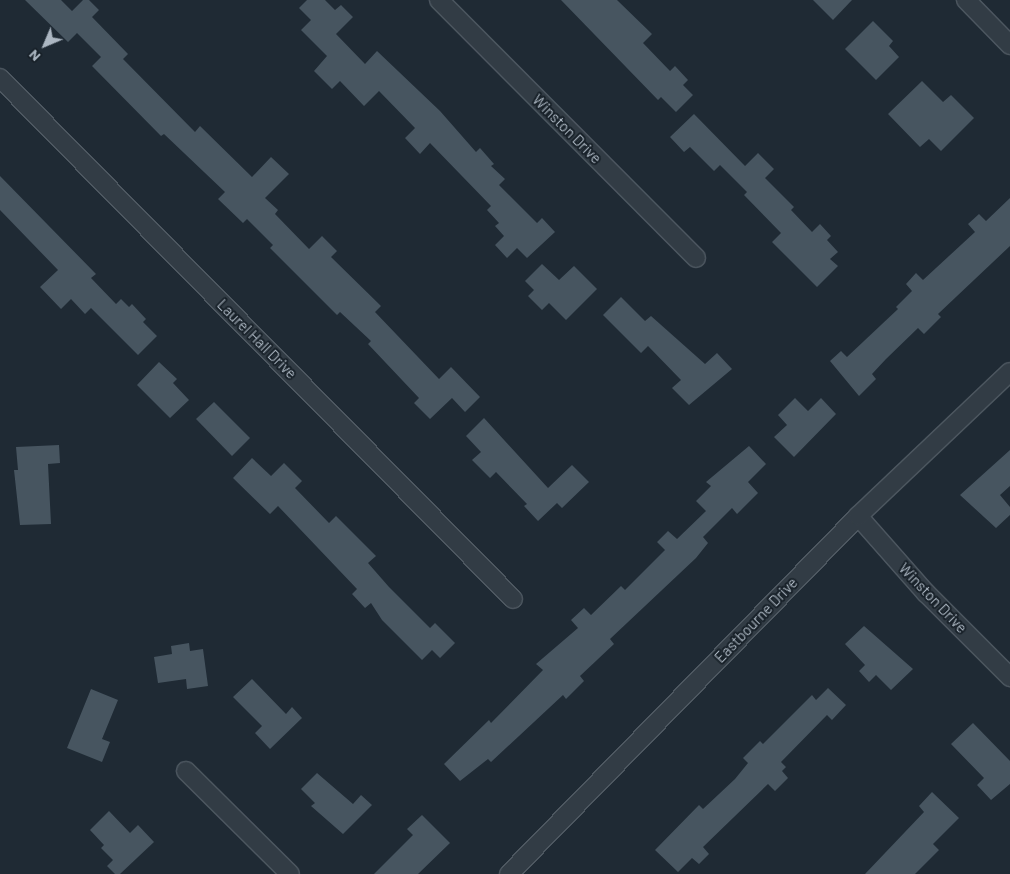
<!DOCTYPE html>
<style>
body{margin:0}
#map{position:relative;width:1010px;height:874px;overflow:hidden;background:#1f2a34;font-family:Barlow,sans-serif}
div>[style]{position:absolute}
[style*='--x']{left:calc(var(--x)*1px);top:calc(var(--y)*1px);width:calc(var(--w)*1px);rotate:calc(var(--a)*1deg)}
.building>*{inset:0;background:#475560}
.roads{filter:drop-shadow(1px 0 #4d5760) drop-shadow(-1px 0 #4d5760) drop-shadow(0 1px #4d5760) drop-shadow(0 -1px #4d5760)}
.minor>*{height:18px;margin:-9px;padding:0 9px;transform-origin:9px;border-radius:9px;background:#323c45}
span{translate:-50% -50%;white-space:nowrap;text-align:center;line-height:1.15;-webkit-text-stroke:4px #182129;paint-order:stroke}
.street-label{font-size:15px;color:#acb7c2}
.north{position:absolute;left:20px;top:20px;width:50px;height:50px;-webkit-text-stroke:4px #182129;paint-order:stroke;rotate:225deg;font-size:14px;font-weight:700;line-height:20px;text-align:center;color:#acb7c2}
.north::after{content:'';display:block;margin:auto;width:18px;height:22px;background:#acb7c2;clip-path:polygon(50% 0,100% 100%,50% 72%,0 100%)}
</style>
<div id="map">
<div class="building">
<div style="clip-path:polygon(25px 0,61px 0,72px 11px,83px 0,89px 0,99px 10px,92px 17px,128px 54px,123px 59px,195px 132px,200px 126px,252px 177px,271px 157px,289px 174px,265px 198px,278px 210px,275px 214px,309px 249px,322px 236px,337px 251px,331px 257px,381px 306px,375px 312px,439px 379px,451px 367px,480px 397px,465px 412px,452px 398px,430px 419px,414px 403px,419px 398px,368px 344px,371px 341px,340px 312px,337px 315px,270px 248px,273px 245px,247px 219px,243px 223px,218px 199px,225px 192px,164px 134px,161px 136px,92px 66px,101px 57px,77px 33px,68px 42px)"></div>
<div style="clip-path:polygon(307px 0,325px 0,335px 10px,341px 5px,353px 17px,336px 34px,365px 64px,377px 51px,440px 111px,476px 152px,480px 148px,494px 164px,491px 166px,505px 179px,499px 185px,537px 223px,542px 218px,555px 232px,527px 258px,517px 248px,507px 258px,495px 245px,504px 236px,495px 226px,499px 223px,487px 210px,491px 206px,430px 143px,420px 154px,405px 138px,415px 128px,379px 91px,364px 106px,340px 81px,332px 89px,314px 71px,327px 56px,301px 30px,311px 20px,299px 8px)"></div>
<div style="clip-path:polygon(561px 0,617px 0,652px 34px,643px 43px,670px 71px,675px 66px,688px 80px,683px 85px,693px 95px,676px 112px,661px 97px,658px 100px)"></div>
<div style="clip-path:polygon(813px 0,852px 0,833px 20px)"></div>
<div style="clip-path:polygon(873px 21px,893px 41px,889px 46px,899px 57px,876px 80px,845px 49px)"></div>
<div style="clip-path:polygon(922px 81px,943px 102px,951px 95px,974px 118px,941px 151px,929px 139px,920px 147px,888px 114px)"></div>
<div style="clip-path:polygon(694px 114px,745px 166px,758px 153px,774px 169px,765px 178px,794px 207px,791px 210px,812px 232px,820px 224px,831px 236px,827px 240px,838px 252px,830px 259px,838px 266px,817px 287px,772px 242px,781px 233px,744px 195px,747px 192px,720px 165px,714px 171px,690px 147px,684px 152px,670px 137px)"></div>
<div style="clip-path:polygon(0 176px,96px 274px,91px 278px,116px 304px,121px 299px,129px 307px,132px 304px,146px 319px,143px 322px,157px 336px,138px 355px,91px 308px,85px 314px,71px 299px,61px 309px,40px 287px,58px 270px,0 210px)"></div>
<div style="clip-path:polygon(1010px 198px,1010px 246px,938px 314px,941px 317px,924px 334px,918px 328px,886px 359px,872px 374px,876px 379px,859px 396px,830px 361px,841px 351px,847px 357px,898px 309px,896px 307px,912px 291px,906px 284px,916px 273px,923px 280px,975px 232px,968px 224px,979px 214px,986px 221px)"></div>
<div style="clip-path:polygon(542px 264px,559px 280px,574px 266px,597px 289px,566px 320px,549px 303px,542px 310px,528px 296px,534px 290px,525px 281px)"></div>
<div style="clip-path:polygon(621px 297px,645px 321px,651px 316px,705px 364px,717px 353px,732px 369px,689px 405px,672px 388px,681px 380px,648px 346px,641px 353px,603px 315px)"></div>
<div style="clip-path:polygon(159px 362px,177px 379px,173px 383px,189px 400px,170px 418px,137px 385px)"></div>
<div style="clip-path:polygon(795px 398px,808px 411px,821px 398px,836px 414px,794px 457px,774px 437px,787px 425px,778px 415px)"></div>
<div style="clip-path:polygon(214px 402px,250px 438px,232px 456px,196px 419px)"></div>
<div style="clip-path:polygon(484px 418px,548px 488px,572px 465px,589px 482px,562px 508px,557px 503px,538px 521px,524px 506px,527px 504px,496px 472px,490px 478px,472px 460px,481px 452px,466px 436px)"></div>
<div style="clip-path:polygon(59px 445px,60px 463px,48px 464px,51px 524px,20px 525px,14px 470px,18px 470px,16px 447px)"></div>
<div style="clip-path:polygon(749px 446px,766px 464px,748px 482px,758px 493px,737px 514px,732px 508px,703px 537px,708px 543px,696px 558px,610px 639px,614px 644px,580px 676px,584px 681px,566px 699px,563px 695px,491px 762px,488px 759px,460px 781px,444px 764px,489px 720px,491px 723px,543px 670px,536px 664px,578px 628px,571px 620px,584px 608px,591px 615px,621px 586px,625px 590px,665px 550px,657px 542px,668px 531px,677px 539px,706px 511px,696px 501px,711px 486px,706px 482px)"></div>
<div style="clip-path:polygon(1010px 450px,1010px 486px,1000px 495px,1010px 507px,1010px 515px,996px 528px,960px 495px)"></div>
<div style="clip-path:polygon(252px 458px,271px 476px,284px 463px,302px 481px,295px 488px,329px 523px,336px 516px,376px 556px,368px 563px,389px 587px,430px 628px,435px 623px,455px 643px,440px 658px,432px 650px,422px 660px,382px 620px,371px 603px,365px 608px,352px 594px,357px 589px,278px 506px,270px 514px,233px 478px)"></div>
<div style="clip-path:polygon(864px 626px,913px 669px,891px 690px,876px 675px,869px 682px,859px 671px,865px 665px,845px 644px)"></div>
<div style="clip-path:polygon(189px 643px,190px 651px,203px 649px,208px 686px,187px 689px,186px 679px,158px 683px,154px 657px,172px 654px,171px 646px)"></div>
<div style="clip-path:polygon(252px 679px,286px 714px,292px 707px,302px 718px,270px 749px,255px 733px,262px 726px,233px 697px)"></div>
<div style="clip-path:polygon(828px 688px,846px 705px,832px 720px,827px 715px,781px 762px,786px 767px,782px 771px,788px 778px,775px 791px,768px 784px,703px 847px,709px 854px,699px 864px,692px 858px,678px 872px,655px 850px,699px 805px,703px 809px,735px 779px,748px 763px,743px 758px,760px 741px,763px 744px,812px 695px,816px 700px)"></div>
<div style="clip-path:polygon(91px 689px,118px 700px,102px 739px,110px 742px,102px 762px,67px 748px)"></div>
<div style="clip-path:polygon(973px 723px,1010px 761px,1010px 784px,991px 800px,977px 785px,984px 778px,951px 744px)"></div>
<div style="clip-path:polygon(317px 773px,353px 804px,361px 795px,372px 805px,343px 834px,311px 806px,315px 803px,301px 789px)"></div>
<div style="clip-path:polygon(932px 792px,959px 818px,933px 844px,939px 850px,915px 874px,865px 874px,924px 812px,919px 806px)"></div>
<div style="clip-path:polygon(109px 811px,130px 833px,138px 825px,154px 842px,120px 874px,115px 874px,107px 866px,113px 860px,101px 848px,104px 845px,90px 830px)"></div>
<div style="clip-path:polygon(422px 815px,450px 843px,418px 874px,374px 874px,413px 835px,407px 829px)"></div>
</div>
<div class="roads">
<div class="minor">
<div style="--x:439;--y:0;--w:364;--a:45.1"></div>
<div style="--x:966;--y:0;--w:63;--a:45.6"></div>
<div style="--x:0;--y:78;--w:731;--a:45.44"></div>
<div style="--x:858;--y:516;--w:103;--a:48.6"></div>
<div style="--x:926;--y:593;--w:119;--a:45"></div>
<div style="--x:186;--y:771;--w:146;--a:44.7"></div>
<div style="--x:509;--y:874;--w:500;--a:-45.7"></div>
<div style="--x:858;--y:516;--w:209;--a:-43.5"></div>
</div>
</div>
<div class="street-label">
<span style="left:567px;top:129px;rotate:45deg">Winston Drive</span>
<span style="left:257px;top:339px;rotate:45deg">Laurel Hall Drive</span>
<span style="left:933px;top:598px;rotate:46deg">Winston Drive</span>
<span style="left:756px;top:620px;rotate:-46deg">Eastbourne Drive</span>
</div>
<div class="north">N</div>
</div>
